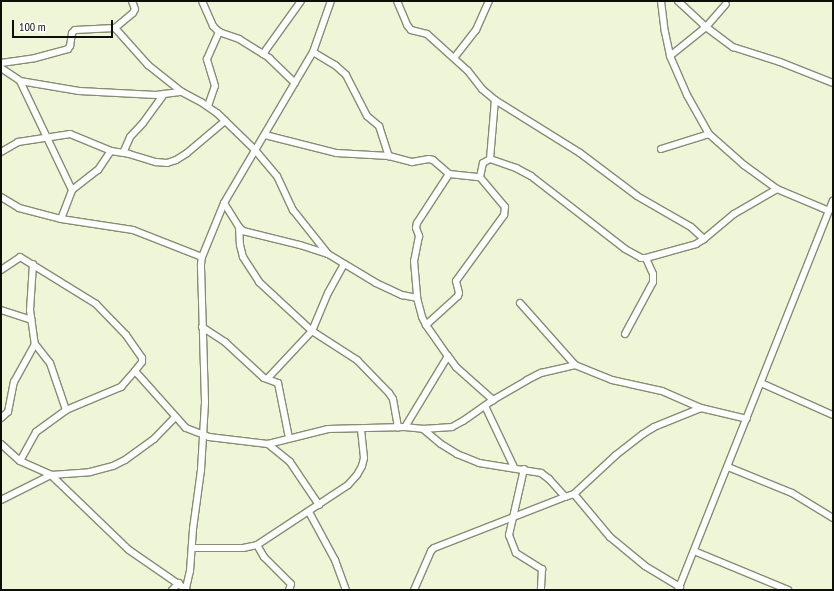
<!DOCTYPE html>
<style>
body{margin:0}
#map{position:relative;width:834px;height:591px;overflow:hidden;background:#eff6d8;font-family:"PT Sans Narrow",sans-serif}
div>[style]{position:absolute}
[style*='--x']{left:calc(var(--x)*1px);top:calc(var(--y)*1px);width:calc(var(--w)*1px);rotate:calc(var(--a)*1deg)}
.roads{filter:drop-shadow(1px 0 #868d71) drop-shadow(-1px 0 #868d71) drop-shadow(0 1px #868d71) drop-shadow(0 -1px #868d71)}
.minor>*{height:6px;margin:-3px;padding:0 3px;transform-origin:3px;border-radius:3px;background:#fff}
span{translate:-50% -50%;white-space:nowrap;text-align:center;line-height:1.15;-webkit-text-stroke:4px #fff;paint-order:stroke}
.frame{position:absolute;inset:0;border:2px solid #0d0f06;pointer-events:none}
.scale{position:absolute;left:12px;top:20px;width:101px;height:18px;box-sizing:border-box;border:2px solid #0d0f06;border-top:0;padding-left:5px;font-size:12px;line-height:14px;white-space:nowrap;color:#0d0f06;-webkit-text-stroke:3px #fff;paint-order:stroke}
</style>
<div id="map">
<div class="roads">
<div class="minor">
<div style="--x:202;--y:1;--w:27;--a:66"></div>
<div style="--x:213;--y:26;--w:8;--a:45"></div>
<div style="--x:219;--y:32;--w:21;--a:19"></div>
<div style="--x:239;--y:39;--w:36;--a:32"></div>
<div style="--x:269;--y:58;--w:36;--a:44"></div>
<div style="--x:397;--y:1;--w:26;--a:67"></div>
<div style="--x:407;--y:25;--w:6;--a:51"></div>
<div style="--x:411;--y:30;--w:16;--a:14"></div>
<div style="--x:427;--y:34;--w:55;--a:42.1"></div>
<div style="--x:468;--y:71;--w:23;--a:52"></div>
<div style="--x:482;--y:89;--w:17;--a:40"></div>
<div style="--x:495;--y:100;--w:100;--a:31.9"></div>
<div style="--x:580;--y:153;--w:71;--a:37"></div>
<div style="--x:637;--y:196;--w:62;--a:29.9"></div>
<div style="--x:691;--y:227;--w:18;--a:43"></div>
<div style="--x:661;--y:1;--w:31;--a:83"></div>
<div style="--x:665;--y:32;--w:25;--a:78"></div>
<div style="--x:670;--y:56;--w:43;--a:66.4"></div>
<div style="--x:687;--y:95;--w:45;--a:60.6"></div>
<div style="--x:709;--y:134;--w:47;--a:41.5"></div>
<div style="--x:744;--y:165;--w:41;--a:36"></div>
<div style="--x:777;--y:189;--w:56;--a:22.9"></div>
<div style="--x:678;--y:1;--w:38;--a:43"></div>
<div style="--x:706;--y:27;--w:34;--a:37"></div>
<div style="--x:733;--y:47;--w:49;--a:17.7"></div>
<div style="--x:780;--y:62;--w:57;--a:21.6"></div>
<div style="--x:115;--y:28;--w:50;--a:48.3"></div>
<div style="--x:148;--y:65;--w:43;--a:38.5"></div>
<div style="--x:313;--y:52;--w:26;--a:31"></div>
<div style="--x:335;--y:65;--w:15;--a:42"></div>
<div style="--x:346;--y:75;--w:46;--a:62.9"></div>
<div style="--x:367;--y:116;--w:16;--a:40"></div>
<div style="--x:379;--y:126;--w:32;--a:72"></div>
<div style="--x:389;--y:156;--w:24;--a:15"></div>
<div style="--x:412;--y:162;--w:17;--a:-10"></div>
<div style="--x:429;--y:159;--w:4;--a:14"></div>
<div style="--x:433;--y:160;--w:21;--a:41"></div>
<div style="--x:449;--y:174;--w:31;--a:6"></div>
<div style="--x:480;--y:177;--w:14;--a:-78"></div>
<div style="--x:483;--y:163;--w:8;--a:-30"></div>
<div style="--x:490;--y:159;--w:28;--a:19"></div>
<div style="--x:516;--y:168;--w:17;--a:28"></div>
<div style="--x:531;--y:176;--w:119;--a:37.8"></div>
<div style="--x:625;--y:249;--w:18;--a:29"></div>
<div style="--x:641;--y:258;--w:5;--a:0"></div>
<div style="--x:646;--y:258;--w:52;--a:-15.6"></div>
<div style="--x:696;--y:244;--w:9;--a:-32"></div>
<div style="--x:704;--y:239;--w:39;--a:-40"></div>
<div style="--x:734;--y:214;--w:50;--a:-30.2"></div>
<div style="--x:263;--y:54;--w:65;--a:-54.4"></div>
<div style="--x:670;--y:56;--w:46;--a:-38.9"></div>
<div style="--x:706;--y:27;--w:30;--a:-49"></div>
<div style="--x:454;--y:58;--w:36;--a:-52"></div>
<div style="--x:476;--y:30;--w:32;--a:-66"></div>
<div style="--x:1;--y:63;--w:34;--a:-8"></div>
<div style="--x:35;--y:58;--w:34;--a:-15"></div>
<div style="--x:68;--y:49;--w:4;--a:-56"></div>
<div style="--x:70;--y:46;--w:13;--a:-81"></div>
<div style="--x:72;--y:33;--w:4;--a:-45"></div>
<div style="--x:75;--y:30;--w:40;--a:-2.9"></div>
<div style="--x:115;--y:28;--w:23;--a:-40"></div>
<div style="--x:133;--y:13;--w:4;--a:-63"></div>
<div style="--x:135;--y:9;--w:9;--a:-111"></div>
<div style="--x:1;--y:68;--w:23;--a:34"></div>
<div style="--x:20;--y:81;--w:60;--a:9.6"></div>
<div style="--x:79;--y:91;--w:77;--a:3"></div>
<div style="--x:156;--y:95;--w:26;--a:-7"></div>
<div style="--x:182;--y:92;--w:21;--a:28"></div>
<div style="--x:201;--y:102;--w:19;--a:35"></div>
<div style="--x:217;--y:113;--w:53;--a:44.2"></div>
<div style="--x:255;--y:150;--w:34;--a:50"></div>
<div style="--x:277;--y:176;--w:38;--a:65"></div>
<div style="--x:293;--y:210;--w:56;--a:51.5"></div>
<div style="--x:20;--y:81;--w:121;--a:64.5"></div>
<div style="--x:208;--y:106;--w:21;--a:-71"></div>
<div style="--x:215;--y:86;--w:28;--a:-107"></div>
<div style="--x:207;--y:59;--w:30;--a:-66"></div>
<div style="--x:265;--y:135;--w:73;--a:14.2"></div>
<div style="--x:336;--y:153;--w:53;--a:3.2"></div>
<div style="--x:661;--y:149;--w:50;--a:-17.4"></div>
<div style="--x:1;--y:152;--w:20;--a:-30"></div>
<div style="--x:18;--y:142;--w:53;--a:-8.7"></div>
<div style="--x:70;--y:134;--w:44;--a:22.5"></div>
<div style="--x:123;--y:153;--w:17;--a:-66"></div>
<div style="--x:130;--y:137;--w:19;--a:-47"></div>
<div style="--x:143;--y:123;--w:36;--a:-54"></div>
<div style="--x:490;--y:159;--w:59;--a:-85.2"></div>
<div style="--x:449;--y:174;--w:59;--a:123.1"></div>
<div style="--x:417;--y:223;--w:5;--a:101"></div>
<div style="--x:416;--y:228;--w:9;--a:69"></div>
<div style="--x:419;--y:236;--w:25;--a:101"></div>
<div style="--x:414;--y:261;--w:37;--a:85"></div>
<div style="--x:417;--y:298;--w:20;--a:75"></div>
<div style="--x:422;--y:317;--w:9;--a:63"></div>
<div style="--x:426;--y:325;--w:38;--a:55"></div>
<div style="--x:448;--y:356;--w:14;--a:54"></div>
<div style="--x:456;--y:367;--w:50;--a:41.7"></div>
<div style="--x:1;--y:197;--w:21;--a:31"></div>
<div style="--x:19;--y:208;--w:43;--a:14.7"></div>
<div style="--x:61;--y:219;--w:73;--a:8.7"></div>
<div style="--x:133;--y:230;--w:74;--a:21.4"></div>
<div style="--x:224;--y:203;--w:28;--a:58"></div>
<div style="--x:239;--y:227;--w:6;--a:45"></div>
<div style="--x:243;--y:231;--w:59;--a:13.8"></div>
<div style="--x:300;--y:245;--w:29;--a:18"></div>
<div style="--x:328;--y:254;--w:56;--a:31.1"></div>
<div style="--x:376;--y:283;--w:29;--a:25"></div>
<div style="--x:402;--y:295;--w:15;--a:11"></div>
<div style="--x:61;--y:219;--w:31;--a:-69"></div>
<div style="--x:72;--y:190;--w:33;--a:-38"></div>
<div style="--x:98;--y:170;--w:23;--a:-56"></div>
<div style="--x:111;--y:151;--w:18;--a:9"></div>
<div style="--x:129;--y:154;--w:28;--a:17"></div>
<div style="--x:156;--y:162;--w:11;--a:5"></div>
<div style="--x:167;--y:163;--w:9;--a:-18"></div>
<div style="--x:176;--y:160;--w:13;--a:-32"></div>
<div style="--x:187;--y:153;--w:50;--a:-40.1"></div>
<div style="--x:239;--y:227;--w:18;--a:87"></div>
<div style="--x:240;--y:245;--w:12;--a:76"></div>
<div style="--x:243;--y:257;--w:30;--a:57"></div>
<div style="--x:259;--y:282;--w:72;--a:42.8"></div>
<div style="--x:312;--y:331;--w:54;--a:32.8"></div>
<div style="--x:357;--y:360;--w:46;--a:45.9"></div>
<div style="--x:389;--y:393;--w:7;--a:56"></div>
<div style="--x:393;--y:399;--w:29;--a:80"></div>
<div style="--x:33;--y:264;--w:46;--a:93.7"></div>
<div style="--x:30;--y:310;--w:34;--a:82"></div>
<div style="--x:35;--y:344;--w:24;--a:52"></div>
<div style="--x:50;--y:363;--w:50;--a:71.2"></div>
<div style="--x:1;--y:270;--w:23;--a:-34"></div>
<div style="--x:20;--y:257;--w:89;--a:31.7"></div>
<div style="--x:96;--y:304;--w:43;--a:45.9"></div>
<div style="--x:126;--y:335;--w:28;--a:55"></div>
<div style="--x:142;--y:358;--w:4;--a:90"></div>
<div style="--x:142;--y:362;--w:11;--a:128"></div>
<div style="--x:135;--y:371;--w:76;--a:48.2"></div>
<div style="--x:186;--y:428;--w:25;--a:21"></div>
<div style="--x:209;--y:437;--w:59;--a:6.8"></div>
<div style="--x:268;--y:444;--w:62;--a:-14"></div>
<div style="--x:328;--y:429;--w:77;--a:-1.5"></div>
<div style="--x:405;--y:427;--w:18;--a:6"></div>
<div style="--x:423;--y:429;--w:29;--a:-4"></div>
<div style="--x:452;--y:427;--w:13;--a:-29"></div>
<div style="--x:463;--y:421;--w:37;--a:-35"></div>
<div style="--x:493;--y:400;--w:39;--a:-30"></div>
<div style="--x:527;--y:380;--w:16;--a:-27"></div>
<div style="--x:541;--y:373;--w:35;--a:-13"></div>
<div style="--x:575;--y:365;--w:40;--a:22"></div>
<div style="--x:612;--y:380;--w:51;--a:12.4"></div>
<div style="--x:662;--y:391;--w:43;--a:23.6"></div>
<div style="--x:701;--y:408;--w:47;--a:13.4"></div>
<div style="--x:520;--y:303;--w:83;--a:48.4"></div>
<div style="--x:1;--y:310;--w:32;--a:18"></div>
<div style="--x:426;--y:325;--w:43;--a:-42.2"></div>
<div style="--x:458;--y:296;--w:3;--a:-72"></div>
<div style="--x:459;--y:293;--w:12;--a:-104"></div>
<div style="--x:456;--y:281;--w:82;--a:-54"></div>
<div style="--x:504;--y:215;--w:8;--a:-83"></div>
<div style="--x:505;--y:207;--w:39;--a:-130"></div>
<div style="--x:202;--y:327;--w:27;--a:33"></div>
<div style="--x:225;--y:342;--w:53;--a:42.7"></div>
<div style="--x:264;--y:378;--w:15;--a:20"></div>
<div style="--x:278;--y:383;--w:56;--a:78.7"></div>
<div style="--x:625;--y:334;--w:59;--a:-61.7"></div>
<div style="--x:653;--y:282;--w:8;--a:-90"></div>
<div style="--x:653;--y:274;--w:17;--a:-114"></div>
<div style="--x:268;--y:378;--w:64;--a:-46.9"></div>
<div style="--x:312;--y:331;--w:41;--a:-67.2"></div>
<div style="--x:328;--y:293;--w:33;--a:-61"></div>
<div style="--x:761;--y:383;--w:79;--a:24"></div>
<div style="--x:485;--y:406;--w:68;--a:64.6"></div>
<div style="--x:1;--y:418;--w:9;--a:-41"></div>
<div style="--x:8;--y:412;--w:31;--a:-79"></div>
<div style="--x:14;--y:382;--w:43;--a:-61.1"></div>
<div style="--x:405;--y:427;--w:83;--a:-58.8"></div>
<div style="--x:423;--y:429;--w:23;--a:40"></div>
<div style="--x:441;--y:444;--w:19;--a:32"></div>
<div style="--x:457;--y:454;--w:24;--a:22"></div>
<div style="--x:479;--y:463;--w:63;--a:9.2"></div>
<div style="--x:541;--y:473;--w:10;--a:37"></div>
<div style="--x:549;--y:479;--w:24;--a:48"></div>
<div style="--x:565;--y:497;--w:9;--a:-18"></div>
<div style="--x:574;--y:494;--w:56;--a:50.1"></div>
<div style="--x:610;--y:537;--w:45;--a:39.6"></div>
<div style="--x:645;--y:566;--w:41;--a:31"></div>
<div style="--x:1;--y:444;--w:25;--a:42"></div>
<div style="--x:20;--y:461;--w:34;--a:24"></div>
<div style="--x:51;--y:475;--w:108;--a:43.9"></div>
<div style="--x:129;--y:550;--w:70;--a:34.6"></div>
<div style="--x:268;--y:444;--w:28;--a:39"></div>
<div style="--x:290;--y:462;--w:52;--a:56"></div>
<div style="--x:20;--y:461;--w:33;--a:-61"></div>
<div style="--x:36;--y:432;--w:37;--a:-36"></div>
<div style="--x:66;--y:410;--w:60;--a:-22.7"></div>
<div style="--x:121;--y:387;--w:21;--a:-49"></div>
<div style="--x:728;--y:467;--w:69;--a:22.1"></div>
<div style="--x:792;--y:493;--w:48;--a:31.4"></div>
<div style="--x:524;--y:469;--w:68;--a:102.8"></div>
<div style="--x:509;--y:535;--w:19;--a:69"></div>
<div style="--x:516;--y:553;--w:31;--a:32"></div>
<div style="--x:542;--y:569;--w:21;--a:93"></div>
<div style="--x:574;--y:494;--w:57;--a:-42.9"></div>
<div style="--x:616;--y:455;--w:34;--a:-38"></div>
<div style="--x:643;--y:434;--w:13;--a:-32"></div>
<div style="--x:654;--y:427;--w:51;--a:-22"></div>
<div style="--x:1;--y:500;--w:56;--a:-26.6"></div>
<div style="--x:51;--y:475;--w:39;--a:-4"></div>
<div style="--x:90;--y:472;--w:24;--a:-15"></div>
<div style="--x:113;--y:466;--w:13;--a:-27"></div>
<div style="--x:125;--y:460;--w:36;--a:-36"></div>
<div style="--x:154;--y:439;--w:30;--a:-46"></div>
<div style="--x:309;--y:512;--w:55;--a:61.6"></div>
<div style="--x:335;--y:560;--w:32;--a:70"></div>
<div style="--x:257;--y:545;--w:14;--a:60"></div>
<div style="--x:264;--y:557;--w:38;--a:45"></div>
<div style="--x:291;--y:584;--w:6;--a:108"></div>
<div style="--x:192;--y:548;--w:51;--a:0"></div>
<div style="--x:243;--y:548;--w:14;--a:-12"></div>
<div style="--x:257;--y:545;--w:109;--a:-33.4"></div>
<div style="--x:348;--y:485;--w:13;--a:-48"></div>
<div style="--x:357;--y:475;--w:10;--a:-61"></div>
<div style="--x:362;--y:466;--w:8;--a:-76"></div>
<div style="--x:364;--y:458;--w:29;--a:-96"></div>
<div style="--x:694;--y:551;--w:102;--a:22.5"></div>
<div style="--x:186;--y:588;--w:17;--a:-77"></div>
<div style="--x:190;--y:571;--w:42;--a:-85.9"></div>
<div style="--x:193;--y:529;--w:60;--a:-82.3"></div>
<div style="--x:201;--y:470;--w:68;--a:-86.6"></div>
<div style="--x:205;--y:402;--w:138;--a:-91.7"></div>
<div style="--x:201;--y:264;--w:7;--a:-82"></div>
<div style="--x:202;--y:257;--w:58;--a:-67.8"></div>
<div style="--x:224;--y:203;--w:175;--a:-59.5"></div>
<div style="--x:313;--y:52;--w:54;--a:-70.6"></div>
<div style="--x:172;--y:590;--w:10;--a:-45"></div>
<div style="--x:414;--y:590;--w:43;--a:-66.4"></div>
<div style="--x:431;--y:551;--w:4;--a:-45"></div>
<div style="--x:434;--y:548;--w:141;--a:-21.3"></div>
<div style="--x:678;--y:590;--w:419;--a:-68.3"></div>
</div>
</div>
<div class="frame"></div>
<div class="scale">100 m</div>
</div>
